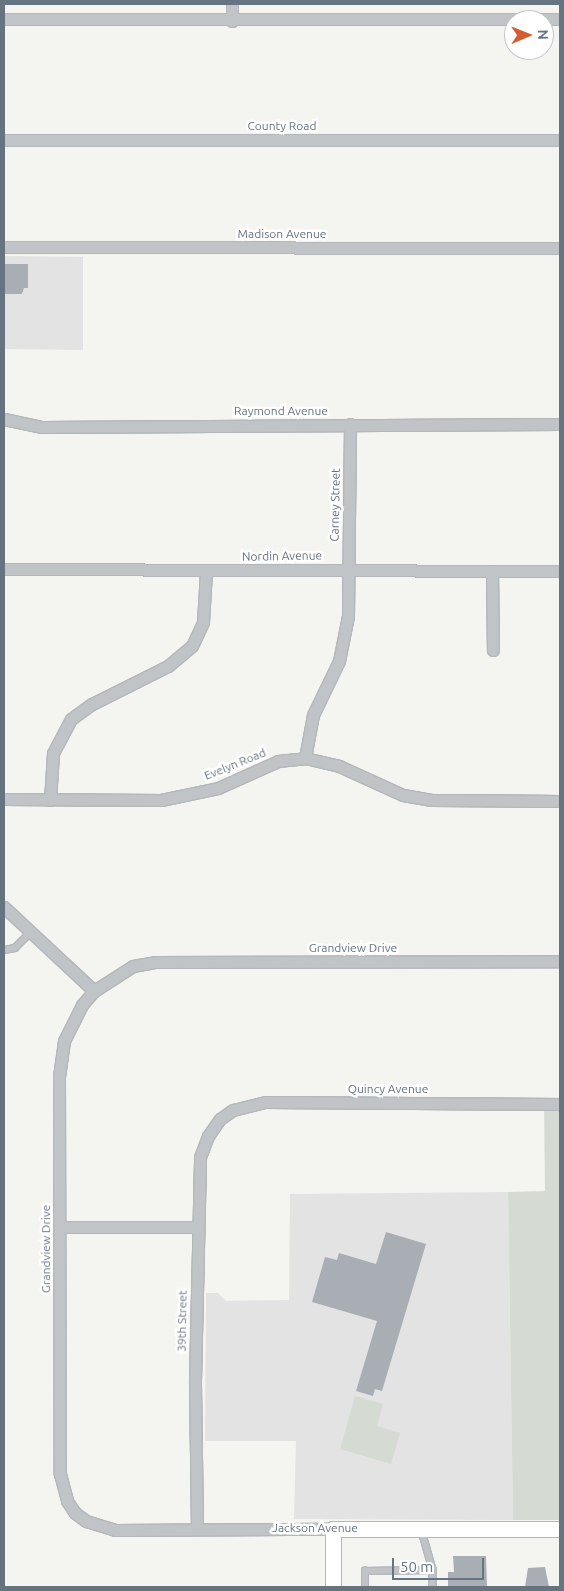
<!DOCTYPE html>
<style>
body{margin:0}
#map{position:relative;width:564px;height:1591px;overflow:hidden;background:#f4f4f1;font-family:Ubuntu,sans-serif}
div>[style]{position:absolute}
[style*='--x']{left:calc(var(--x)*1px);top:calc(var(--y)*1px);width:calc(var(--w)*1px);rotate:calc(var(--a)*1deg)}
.built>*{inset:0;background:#e2e3e2}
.green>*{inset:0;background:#d5dbd2}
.building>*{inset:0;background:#a8aeb4}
.roads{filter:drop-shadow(1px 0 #b3b7bb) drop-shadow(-1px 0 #b3b7bb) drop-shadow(0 1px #b3b7bb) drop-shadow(0 -1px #b3b7bb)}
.lane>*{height:5.5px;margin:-2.75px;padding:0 2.75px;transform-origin:2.75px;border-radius:2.75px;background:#c0c4c7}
.street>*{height:11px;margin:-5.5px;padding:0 5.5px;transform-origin:5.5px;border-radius:5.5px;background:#c0c4c7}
.secondary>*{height:15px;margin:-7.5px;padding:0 7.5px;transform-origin:7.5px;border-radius:7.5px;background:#fff}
span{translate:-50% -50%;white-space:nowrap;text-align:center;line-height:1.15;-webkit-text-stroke:5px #fff;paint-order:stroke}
.street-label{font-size:12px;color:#667380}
.frame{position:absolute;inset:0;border:5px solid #667380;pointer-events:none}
.north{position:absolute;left:504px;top:10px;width:50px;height:50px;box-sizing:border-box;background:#fff;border:1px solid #c2c7cc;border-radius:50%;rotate:89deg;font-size:14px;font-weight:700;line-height:20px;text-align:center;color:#667380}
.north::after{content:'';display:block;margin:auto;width:18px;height:22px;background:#d45c31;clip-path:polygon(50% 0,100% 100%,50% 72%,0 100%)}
.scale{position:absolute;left:392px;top:1558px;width:92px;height:22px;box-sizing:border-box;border:2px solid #667380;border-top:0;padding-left:6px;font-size:15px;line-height:18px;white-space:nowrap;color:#667380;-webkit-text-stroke:4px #fff;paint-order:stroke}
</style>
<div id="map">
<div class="built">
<div style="clip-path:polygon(4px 256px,83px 257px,83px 350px,4px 349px)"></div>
<div style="clip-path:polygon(508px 1192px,513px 1520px,294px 1519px,296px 1441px,205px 1441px,206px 1293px,218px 1293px,226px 1301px,289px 1300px,290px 1194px)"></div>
</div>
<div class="green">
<div style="clip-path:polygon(544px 1106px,560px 1107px,560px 1520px,513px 1520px,508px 1192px,545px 1191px)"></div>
<div style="clip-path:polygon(355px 1396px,383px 1404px,377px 1426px,400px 1433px,391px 1464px,340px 1449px)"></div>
</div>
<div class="building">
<div style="clip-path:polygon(4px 264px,28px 264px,28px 288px,24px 288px,22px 294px,4px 294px)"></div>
<div style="clip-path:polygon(386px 1232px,426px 1244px,382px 1391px,375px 1389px,373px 1396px,356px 1391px,377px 1321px,312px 1302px,325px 1257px,337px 1260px,339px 1253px,376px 1264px)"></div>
<div style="clip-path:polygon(453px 1556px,486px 1556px,487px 1587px,448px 1587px,448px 1572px,454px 1572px)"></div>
<div style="clip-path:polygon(545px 1567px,549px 1587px,525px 1587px,528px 1568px)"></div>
</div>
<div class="roads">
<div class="lane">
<div style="--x:4;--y:950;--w:11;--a:-10"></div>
<div style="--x:15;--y:948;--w:23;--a:-45"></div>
<div style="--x:422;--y:1531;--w:41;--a:74.2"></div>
<div style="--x:433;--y:1570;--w:17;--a:90"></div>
<div style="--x:365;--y:1587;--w:16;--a:-90"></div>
<div style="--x:365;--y:1571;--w:68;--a:-0.8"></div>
</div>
<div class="street">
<div style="--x:232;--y:4;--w:17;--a:90"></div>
<div style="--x:4;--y:19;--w:556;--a:0"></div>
<div style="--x:4;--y:140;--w:556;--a:0"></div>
<div style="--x:4;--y:247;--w:556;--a:0.1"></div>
<div style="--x:4;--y:419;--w:39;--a:12"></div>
<div style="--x:42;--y:427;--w:518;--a:-0.33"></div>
<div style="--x:4;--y:569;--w:556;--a:0.21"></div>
<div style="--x:492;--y:571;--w:79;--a:89.3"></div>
<div style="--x:305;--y:758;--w:44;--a:-79.5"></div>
<div style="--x:313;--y:715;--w:60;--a:-64.3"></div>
<div style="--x:339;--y:661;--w:46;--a:-78.7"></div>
<div style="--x:348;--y:616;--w:192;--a:-89.4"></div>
<div style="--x:4;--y:799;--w:157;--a:0.4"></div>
<div style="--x:161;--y:800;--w:58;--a:-11.9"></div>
<div style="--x:218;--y:788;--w:66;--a:-24.2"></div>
<div style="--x:278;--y:761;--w:27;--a:-6"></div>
<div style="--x:305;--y:758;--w:35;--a:13"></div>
<div style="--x:339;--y:766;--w:70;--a:24.4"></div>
<div style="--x:403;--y:795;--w:29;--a:10"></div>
<div style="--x:432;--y:800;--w:128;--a:0.4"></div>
<div style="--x:50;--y:800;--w:47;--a:-86.3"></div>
<div style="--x:53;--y:753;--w:38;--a:-62"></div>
<div style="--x:71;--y:719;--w:26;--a:-36"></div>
<div style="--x:92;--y:704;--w:85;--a:-26.6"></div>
<div style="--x:168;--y:666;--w:31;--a:-40"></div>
<div style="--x:192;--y:646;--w:26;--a:-65"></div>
<div style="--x:203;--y:622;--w:50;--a:-86.6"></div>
<div style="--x:4;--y:907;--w:123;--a:43"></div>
<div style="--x:94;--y:991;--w:46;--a:-32.7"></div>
<div style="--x:133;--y:966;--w:22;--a:-10"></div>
<div style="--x:155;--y:962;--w:405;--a:-0.1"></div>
<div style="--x:94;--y:991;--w:18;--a:131"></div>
<div style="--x:82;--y:1005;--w:40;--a:116.6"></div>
<div style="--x:64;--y:1041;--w:35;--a:98"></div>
<div style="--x:59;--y:1076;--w:398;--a:89.9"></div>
<div style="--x:60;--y:1474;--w:28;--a:75"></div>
<div style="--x:67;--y:1501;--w:14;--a:56"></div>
<div style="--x:75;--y:1513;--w:14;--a:36"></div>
<div style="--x:86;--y:1521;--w:30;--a:17"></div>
<div style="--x:115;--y:1530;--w:218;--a:-0.3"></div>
<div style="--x:60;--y:1227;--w:137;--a:0"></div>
<div style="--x:197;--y:1528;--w:147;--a:-90.8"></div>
<div style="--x:195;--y:1381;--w:224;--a:-88.7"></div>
<div style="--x:200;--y:1157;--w:22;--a:-69"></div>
<div style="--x:208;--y:1136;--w:21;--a:-55"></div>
<div style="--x:220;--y:1119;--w:16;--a:-35"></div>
<div style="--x:233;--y:1110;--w:33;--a:-14"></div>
<div style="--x:265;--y:1102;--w:295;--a:0.4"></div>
</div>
<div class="secondary">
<div style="--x:333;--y:1587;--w:58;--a:-90"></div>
<div style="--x:333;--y:1529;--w:227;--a:0"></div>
</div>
</div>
<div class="street-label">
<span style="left:282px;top:126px">County Road</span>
<span style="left:282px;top:234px">Madison Avenue</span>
<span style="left:281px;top:411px">Raymond Avenue</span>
<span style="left:335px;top:505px;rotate:-89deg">Carney Street</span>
<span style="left:282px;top:556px;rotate:-1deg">Nordin Avenue</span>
<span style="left:235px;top:764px;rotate:-22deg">Evelyn Road</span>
<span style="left:353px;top:948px">Grandview Drive</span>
<span style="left:388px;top:1089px">Quincy Avenue</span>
<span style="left:46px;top:1249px;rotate:-90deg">Grandview Drive</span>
<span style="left:182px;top:1321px;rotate:-89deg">39th Street</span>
<span style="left:315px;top:1528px">Jackson Avenue</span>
</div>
<div class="frame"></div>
<div class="north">N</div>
<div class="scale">50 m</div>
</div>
